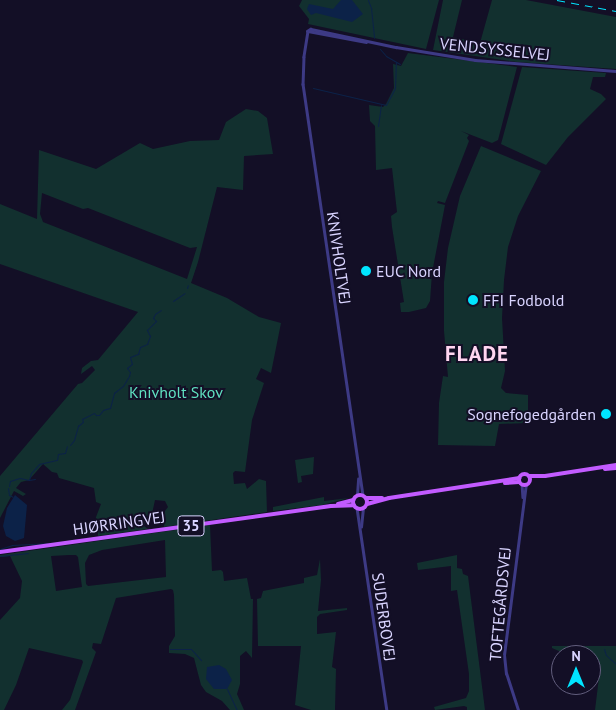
<!DOCTYPE html>
<meta charset="utf-8">
<style>
body{margin:0}
#map{position:relative;width:616px;height:710px;overflow:hidden;background:#130f26;font-family:"PT Sans",sans-serif}
div>[style]{position:absolute}
[style*='--x']{left:calc(var(--x)*1px);top:calc(var(--y)*1px);width:calc(var(--w)*1px);rotate:calc(var(--a)*1deg)}
.green>*{inset:0;background:#12302f}
.water>*{inset:0;background:#0c2248}
.stream>*{height:1px;margin:-0.5px;padding:0 0.5px;transform-origin:0.5px;border-radius:0.5px;background:#0c2248}
.minor>*{height:2.5px;margin:-1.25px;padding:0 1.25px;transform-origin:1.25px;border-radius:1.25px;background:#3d3a85}
.major>*{height:4px;margin:-2px;padding:0 2px;transform-origin:2px;border-radius:2px;background:#c25bff}
.major>.ring{margin:-2px;padding:0;box-sizing:content-box;background:none;border:4px solid #c25bff;border-radius:50%}
.rail>*{height:1px;margin-top:-0.5px;transform-origin:0;background:repeating-linear-gradient(90deg,#00e5ff 0 8px,transparent 0 14px)}
.dots>*{width:14px;height:14px;translate:-50% -50%;box-sizing:border-box;border:2px solid #130f26;border-radius:50%}
span{translate:-50% -50%;white-space:nowrap;text-align:center;line-height:1.15;-webkit-text-stroke:4px #130f26;paint-order:stroke}
.shield-label span{padding:1px 4px;background:#130f26;border:1px solid;border-radius:4px;-webkit-text-stroke-width:0}
.shield-label{font-size:15px;color:#d9d4ff;font-weight:700}
.street-label{font-size:16px;color:#d9d4ff}
.poi-label{font-size:16px;color:#d9d4ff}
.left{translate:0 -50%;text-align:left}
.right{translate:-100% -50%;text-align:right}
.park-label{font-size:16px;color:#5fe0c0}
.district-label{font-size:21px;color:#ffd6f0;font-weight:700;letter-spacing:1px}
.north{position:absolute;left:551px;top:645px;width:50px;height:50px;box-sizing:border-box;background:#130f26;border:1px solid #625e7d;border-radius:50%;rotate:0deg;font-size:14px;font-weight:700;line-height:20px;text-align:center;color:#d9d4ff}
.north::after{content:'';display:block;margin:auto;width:18px;height:22px;background:#00e5ff;clip-path:polygon(50% 0,100% 100%,50% 72%,0 100%)}
</style>
<div id="map">
<div class="green">
<div style="clip-path:polygon(302px 0,439px 0,426px 49px,308px 24px,309px 19px,299px 6px)"></div>
<div style="clip-path:polygon(443px 0,462px 0,453px 37px,480px 43px,492px 0,526px 0,616px 17px,616px 69px,517px 62px,433px 50px)"></div>
<div style="clip-path:polygon(408px 53px,517px 67px,498px 140px,492px 143px,461px 131px,469px 135px,467px 138px,469px 141px,445px 203px,438px 201px,437px 203px,445px 205px,432px 273px,430px 301px,426px 308px,409px 312px,401px 312px,400px 303px,404px 302px,392px 227px,391px 216px,397px 212px,392px 168px,376px 170px,375px 126px,370px 121px,369px 105px,383px 107px,386px 104px,394px 88px,393px 64px,401px 66px)"></div>
<div style="clip-path:polygon(522px 67px,606px 73px,605px 77px,593px 77px,590px 89px,601px 94px,606px 99px,568px 137px,546px 165px,501px 144px)"></div>
<div style="clip-path:polygon(evenodd,246px 109px,258px 111px,267px 118px,273px 154px,244px 156px,243px 190px,217px 187px,198px 262px,191px 283px,227px 298px,259px 317px,281px 323px,271px 373px,261px 368px,256px 379px,264px 383px,252px 420px,245px 472px,235px 471px,233px 473px,234px 484px,245px 483px,247px 489px,259px 479px,266px 481px,267px 512px,164px 527px,165px 511px,168px 507px,165px 501px,155px 500px,152px 514px,149px 514px,144px 526px,148px 529px,98px 536px,98px 526px,93px 525px,101px 504px,96px 502px,94px 488px,59px 478px,57px 473px,52px 472px,43px 464px,29px 480px,21px 482px,16px 488px,26px 494px,23px 496px,14px 491px,0 518px,0 476px,78px 384px,82px 383px,95px 370px,92px 366px,81px 374px,82px 368px,91px 361px,98px 360px,138px 312px,0 264px,0 204px,37px 219px,39px 150px,96px 169px,140px 143px,153px 149px,190px 141px,219px 140px,226px 122px,246px 109px,42px 193px,83px 209px,88px 208px,190px 248px,197px 247px,187px 279px,43px 222px,40px 214px,42px 193px)"></div>
<div style="clip-path:polygon(481px 146px,541px 171px,518px 216px,508px 247px,504px 280px,502px 318px,505px 371px,501px 388px,506px 393px,528px 395px,528px 423px,499px 424px,495px 446px,438px 445px,439px 403px,443px 376px,448px 377px,444px 331px,444px 282px,448px 248px,460px 196px)"></div>
<div style="clip-path:polygon(314px 457px,313px 474px,301px 476px,302px 482px,298px 483px,295px 460px)"></div>
<div style="clip-path:polygon(324px 497px,324px 501px,349px 498px,322px 505px,273px 511px,273px 507px)"></div>
<div style="clip-path:polygon(evenodd,210px 525px,212px 571px,221px 570px,223px 572px,224px 581px,247px 578px,251px 599px,253px 599px,252px 658px,246px 651px,240px 656px,240px 684px,237px 694px,244px 710px,230px 710px,222px 701px,206px 692px,201px 685px,194px 658px,185px 654px,169px 653px,169px 646px,175px 636px,174px 595px,173px 590px,171px 589px,116px 598px,101px 644px,93px 643px,92px 648px,96px 652px,75px 710px,62px 710px,70px 700px,83px 662px,82px 660px,29px 648px,16px 685px,4px 710px,0 710px,0 620px,20px 598px,22px 581px,10px 556px,0 557px,0 555px,210px 525px,165px 540px,166px 577px,88px 586px,86px 584px,85px 563px,89px 555px,102px 550px,165px 540px,210px 525px,69px 555px,76px 555px,78px 557px,82px 587px,56px 591px,51px 556px,69px 555px)"></div>
<div style="clip-path:polygon(457px 555px,457px 568px,462px 569px,463px 574px,468px 576px,485px 710px,467px 710px,467px 707px,464px 706px,435px 710px,434px 707px,466px 698px,469px 691px,469px 674px,457px 590px,451px 591px,451px 566px,418px 570px,417px 563px)"></div>
<div style="clip-path:polygon(320px 559px,321px 580px,318px 611px,347px 608px,347px 610px,320px 614px,317px 617px,317px 634px,336px 632px,332px 667px,336px 669px,335px 710px,311px 710px,295px 705px,301px 646px,258px 646px,257px 599px,261px 598px,263px 591px,304px 583px,304px 578px,317px 575px)"></div>
<div style="clip-path:polygon(552px 646px,616px 646px,616px 710px,595px 710px,600px 669px,591px 665px,591px 655px,568px 655px,552px 648px)"></div>
</div>
<div class="water">
<div style="clip-path:polygon(341px 0,352px 0,363px 14px,352px 22px,316px 13px,311px 15px,307px 9px,309px 4px,333px 9px)"></div>
<div style="clip-path:polygon(15px 495px,27px 505px,24px 538px,15px 541px,6px 536px,3px 526px,7px 508px)"></div>
<div style="clip-path:polygon(219px 665px,226px 669px,232px 680px,227px 689px,214px 689px,206px 679px,207px 667px)"></div>
</div>
<div class="stream">
<div style="--x:368;--y:0;--w:9;--a:69"></div>
<div style="--x:371;--y:8;--w:30;--a:84"></div>
<div style="--x:380;--y:49;--w:9;--a:49"></div>
<div style="--x:386;--y:56;--w:16;--a:30"></div>
<div style="--x:313;--y:88;--w:75;--a:13.1"></div>
<div style="--x:386;--y:105;--w:19;--a:-62"></div>
<div style="--x:395;--y:88;--w:26;--a:-88"></div>
<div style="--x:378;--y:126;--w:21;--a:-82"></div>
<div style="--x:187;--y:288;--w:3;--a:-72"></div>
<div style="--x:173;--y:301;--w:14;--a:-34"></div>
<div style="--x:70;--y:445;--w:6;--a:-51"></div>
<div style="--x:74;--y:440;--w:15;--a:-74"></div>
<div style="--x:78;--y:426;--w:6;--a:-39"></div>
<div style="--x:83;--y:422;--w:3;--a:-108"></div>
<div style="--x:82;--y:419;--w:13;--a:-27"></div>
<div style="--x:94;--y:413;--w:3;--a:45"></div>
<div style="--x:96;--y:415;--w:3;--a:0"></div>
<div style="--x:99;--y:415;--w:6;--a:-51"></div>
<div style="--x:103;--y:410;--w:7;--a:-16"></div>
<div style="--x:110;--y:408;--w:16;--a:-75"></div>
<div style="--x:114;--y:393;--w:11;--a:-38"></div>
<div style="--x:123;--y:386;--w:12;--a:-59"></div>
<div style="--x:129;--y:376;--w:4;--a:-76"></div>
<div style="--x:130;--y:372;--w:5;--a:-127"></div>
<div style="--x:127;--y:368;--w:6;--a:-39"></div>
<div style="--x:132;--y:364;--w:7;--a:-106"></div>
<div style="--x:130;--y:357;--w:9;--a:-21"></div>
<div style="--x:138;--y:354;--w:7;--a:-74"></div>
<div style="--x:140;--y:347;--w:8;--a:-23"></div>
<div style="--x:147;--y:344;--w:9;--a:-69"></div>
<div style="--x:150;--y:336;--w:7;--a:-117"></div>
<div style="--x:147;--y:330;--w:13;--a:-45"></div>
<div style="--x:156;--y:321;--w:4;--a:-135"></div>
<div style="--x:153;--y:318;--w:4;--a:-63"></div>
<div style="--x:155;--y:314;--w:7;--a:-34"></div>
<div style="--x:29;--y:480;--w:6;--a:-9"></div>
<div style="--x:9;--y:486;--w:5;--a:-79"></div>
<div style="--x:10;--y:481;--w:10;--a:-17"></div>
<div style="--x:20;--y:478;--w:9;--a:13"></div>
<div style="--x:29;--y:480;--w:7;--a:-74"></div>
<div style="--x:31;--y:473;--w:12;--a:-48"></div>
<div style="--x:39;--y:464;--w:18;--a:-13"></div>
<div style="--x:57;--y:460;--w:6;--a:-81"></div>
<div style="--x:58;--y:454;--w:7;--a:-8"></div>
<div style="--x:65;--y:453;--w:7;--a:-74"></div>
<div style="--x:8;--y:488;--w:7;--a:82"></div>
<div style="--x:9;--y:495;--w:4;--a:27"></div>
<div style="--x:0;--y:549;--w:13;--a:-18"></div>
<div style="--x:12;--y:545;--w:35;--a:-3"></div>
<div style="--x:0;--y:556;--w:28;--a:-6"></div>
<div style="--x:170;--y:649;--w:21;--a:0"></div>
<div style="--x:191;--y:649;--w:15;--a:48"></div>
<div style="--x:604;--y:649;--w:6;--a:72"></div>
<div style="--x:606;--y:655;--w:13;--a:42"></div>
<div style="--x:227;--y:689;--w:23;--a:65"></div>
</div>
<div class="minor">
<div style="--x:311;--y:29;--w:4;--a:146"></div>
<div style="--x:308;--y:31;--w:26;--a:99"></div>
<div style="--x:304;--y:57;--w:27;--a:92"></div>
<div style="--x:303;--y:84;--w:415;--a:81.7"></div>
<div style="--x:311;--y:29;--w:87;--a:12"></div>
<div style="--x:396;--y:47;--w:80;--a:9.3"></div>
<div style="--x:475;--y:60;--w:141;--a:4.5"></div>
<div style="--x:308;--y:31;--w:59;--a:10.7"></div>
<div style="--x:522;--y:484;--w:13;--a:86"></div>
<div style="--x:357;--y:495;--w:16;--a:-86"></div>
<div style="--x:357;--y:508;--w:204;--a:81.6"></div>
<div style="--x:361;--y:527;--w:19;--a:-84"></div>
<div style="--x:518;--y:710;--w:38;--a:-108"></div>
<div style="--x:506;--y:674;--w:19;--a:-96"></div>
<div style="--x:504;--y:655;--w:172;--a:-82.7"></div>
</div>
<div class="major">
<div style="--x:605;--y:469;--w:11;--a:-5"></div>
<div class="ring" style="left:518.5px;top:473.5px;width:7px;height:7px"></div>
<div style="--x:529;--y:476;--w:16;--a:0"></div>
<div style="--x:545;--y:476;--w:72;--a:-8.8"></div>
<div style="--x:505;--y:483;--w:14;--a:-4"></div>
<div class="ring" style="left:353px;top:495px;width:10px;height:10px"></div>
<div style="--x:366;--y:498;--w:16;--a:0"></div>
<div style="--x:338;--y:504;--w:16;--a:-15"></div>
<div style="--x:367;--y:504;--w:23;--a:-15"></div>
<div style="--x:389;--y:498;--w:132;--a:-8.7"></div>
<div style="--x:0;--y:552;--w:334;--a:-7.9"></div>
<div style="--x:331;--y:506;--w:23;--a:-2"></div>
</div>
<div class="rail">
<div style="--x:557;--y:0;--w:60;--a:10.6"></div>
</div>
<div class="dots">
<div style="left:366px;top:271px;background:#00e5ff"></div>
<div style="left:473px;top:300px;background:#00e5ff"></div>
<div style="left:606px;top:414px;background:#00e5ff"></div>
</div>
<div class="shield-label">
<span style="left:191px;top:526px">35</span>
</div>
<div class="street-label">
<span style="left:495px;top:49px;rotate:6deg">VENDSYSSELVEJ</span>
<span style="left:339px;top:258px;rotate:82deg">KNIVHOLTVEJ</span>
<span style="left:119px;top:523px;rotate:-8deg">HJØRRINGVEJ</span>
<span style="left:500px;top:604px;rotate:-85deg">TOFTEGÅRDSVEJ</span>
<span style="left:384px;top:617px;rotate:82deg">SUDERBOVEJ</span>
</div>
<div class="poi-label">
<span class="left" style="left:376px;top:271px">EUC Nord</span>
<span class="left" style="left:483px;top:300px">FFI Fodbold</span>
<span class="right" style="left:596px;top:414px">Sognefogedgården</span>
</div>
<div class="park-label">
<span style="left:176px;top:392px">Knivholt Skov</span>
</div>
<div class="district-label">
<span style="left:477px;top:354px">FLADE</span>
</div>
<div class="north">N</div>
</div>
